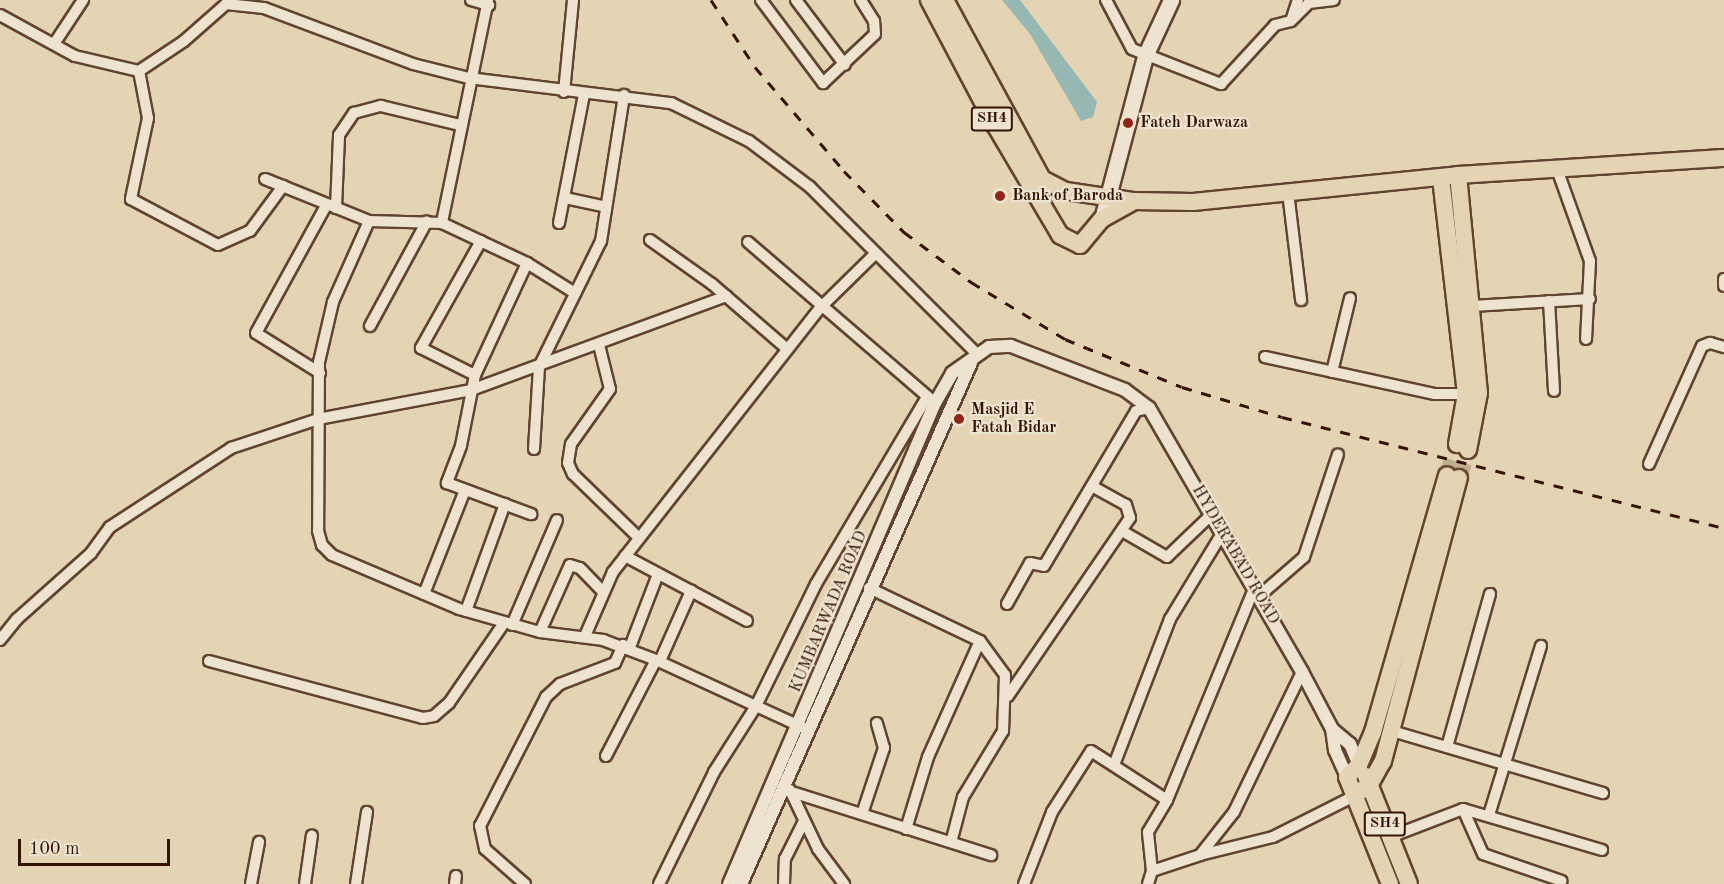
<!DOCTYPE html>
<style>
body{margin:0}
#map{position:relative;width:1724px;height:884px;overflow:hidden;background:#e5d4b3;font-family:"Old Standard TT",serif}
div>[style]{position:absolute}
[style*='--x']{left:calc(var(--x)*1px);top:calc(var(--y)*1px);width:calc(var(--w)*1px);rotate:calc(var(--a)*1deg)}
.water>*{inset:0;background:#96b7b2}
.primary-tunnel>*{height:16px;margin-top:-8px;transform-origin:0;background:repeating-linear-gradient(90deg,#c1ae90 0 16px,transparent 0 24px)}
.roads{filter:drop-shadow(2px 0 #60442f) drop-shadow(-2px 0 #60442f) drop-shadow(0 2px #60442f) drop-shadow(0 -2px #60442f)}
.minor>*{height:10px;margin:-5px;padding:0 5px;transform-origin:5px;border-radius:5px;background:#eee3ce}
.tertiary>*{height:12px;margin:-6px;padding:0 6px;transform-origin:6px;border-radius:6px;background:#eee3ce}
.secondary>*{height:15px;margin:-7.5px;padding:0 7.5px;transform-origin:7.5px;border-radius:7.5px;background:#eee3ce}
.primary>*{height:16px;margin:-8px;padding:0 8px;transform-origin:8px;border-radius:8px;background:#e5d4b3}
.trunk>*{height:16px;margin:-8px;padding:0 8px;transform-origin:8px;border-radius:8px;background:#e5d4b3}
.rail>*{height:3px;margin-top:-1.5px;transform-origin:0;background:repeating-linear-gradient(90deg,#331403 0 10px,transparent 0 20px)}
.dots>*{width:16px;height:16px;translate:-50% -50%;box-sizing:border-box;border:3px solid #eee3ce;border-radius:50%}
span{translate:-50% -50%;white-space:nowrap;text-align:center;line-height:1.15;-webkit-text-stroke:4.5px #eee3ce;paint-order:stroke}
.shield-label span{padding:2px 4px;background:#eee3ce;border:2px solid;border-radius:4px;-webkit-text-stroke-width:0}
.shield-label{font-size:15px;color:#331403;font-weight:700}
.poi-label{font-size:16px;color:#331403;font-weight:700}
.left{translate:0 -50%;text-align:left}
.street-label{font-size:16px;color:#331403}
.scale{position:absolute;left:18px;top:839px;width:152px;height:27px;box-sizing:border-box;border:3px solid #331403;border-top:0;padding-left:8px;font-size:18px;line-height:21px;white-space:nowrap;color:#331403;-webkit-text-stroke:4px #eee3ce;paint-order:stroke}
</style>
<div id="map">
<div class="water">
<div style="clip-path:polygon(1002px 0,1020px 0,1097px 102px,1093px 117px,1081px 121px,1030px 34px)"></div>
</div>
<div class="primary-tunnel">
<div style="--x:1447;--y:475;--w:33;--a:-72"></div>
<div style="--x:1459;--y:478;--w:29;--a:-72"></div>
</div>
<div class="roads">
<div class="minor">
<div style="--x:471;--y:0;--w:19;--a:16"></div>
<div style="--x:488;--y:0;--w:228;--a:101.7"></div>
<div style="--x:442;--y:223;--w:73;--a:-178.4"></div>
<div style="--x:369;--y:221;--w:89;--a:114"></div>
<div style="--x:333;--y:302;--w:62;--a:103.1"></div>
<div style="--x:319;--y:362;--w:169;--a:90.3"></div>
<div style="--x:318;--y:531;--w:15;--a:74"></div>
<div style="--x:322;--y:545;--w:14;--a:45"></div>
<div style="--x:332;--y:555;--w:138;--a:23"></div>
<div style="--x:459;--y:609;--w:84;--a:15.9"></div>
<div style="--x:540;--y:632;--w:64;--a:7.2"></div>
<div style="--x:603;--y:640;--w:57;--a:20.7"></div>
<div style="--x:761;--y:0;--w:104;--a:53.2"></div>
<div style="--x:823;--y:83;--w:71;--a:-43.3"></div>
<div style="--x:875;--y:34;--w:13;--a:-94"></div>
<div style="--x:874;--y:21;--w:25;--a:-122"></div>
<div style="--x:796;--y:0;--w:81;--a:53"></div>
<div style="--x:1106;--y:0;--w:55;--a:62"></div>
<div style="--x:1132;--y:49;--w:96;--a:21.5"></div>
<div style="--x:1221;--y:84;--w:80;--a:-47.5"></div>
<div style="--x:1275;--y:25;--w:16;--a:-14"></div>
<div style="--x:1291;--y:21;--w:25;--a:-45"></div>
<div style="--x:1309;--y:3;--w:25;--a:-7"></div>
<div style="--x:0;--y:15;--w:85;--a:28.7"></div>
<div style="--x:75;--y:56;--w:66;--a:13.2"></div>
<div style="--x:139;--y:71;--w:54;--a:-33.7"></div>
<div style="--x:184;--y:41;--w:56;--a:-41.4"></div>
<div style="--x:226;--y:4;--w:38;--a:6"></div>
<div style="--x:264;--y:8;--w:159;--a:20.6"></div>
<div style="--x:413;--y:64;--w:58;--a:14"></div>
<div style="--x:469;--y:78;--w:204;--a:7.1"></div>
<div style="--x:671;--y:103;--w:87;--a:26"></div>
<div style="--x:749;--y:141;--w:76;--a:37"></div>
<div style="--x:810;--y:187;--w:235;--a:45"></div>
<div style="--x:1292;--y:18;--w:19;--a:-72"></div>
<div style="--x:54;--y:44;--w:53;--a:-56.6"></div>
<div style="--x:139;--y:71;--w:48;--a:79.2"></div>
<div style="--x:148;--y:118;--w:83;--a:101.9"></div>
<div style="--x:131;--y:199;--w:98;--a:27.9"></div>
<div style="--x:218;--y:245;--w:35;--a:-24"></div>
<div style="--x:250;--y:231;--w:56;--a:-53.7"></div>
<div style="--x:564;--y:92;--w:92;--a:-84.4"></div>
<div style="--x:1557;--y:169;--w:98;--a:70.3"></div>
<div style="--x:1590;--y:261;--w:78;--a:92.9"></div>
<div style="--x:265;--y:179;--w:112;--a:22"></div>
<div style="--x:1288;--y:192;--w:109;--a:83.1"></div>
<div style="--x:565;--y:198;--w:40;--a:12"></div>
<div style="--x:336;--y:208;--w:73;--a:-87.6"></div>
<div style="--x:339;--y:135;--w:27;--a:-56"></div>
<div style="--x:354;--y:113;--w:28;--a:-15"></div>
<div style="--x:381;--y:106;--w:81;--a:13.5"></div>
<div style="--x:442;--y:223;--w:94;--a:25.2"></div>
<div style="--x:527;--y:263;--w:123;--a:114.9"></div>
<div style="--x:559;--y:223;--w:131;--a:-79"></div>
<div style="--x:650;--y:240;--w:76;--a:35.4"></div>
<div style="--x:712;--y:284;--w:99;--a:40.9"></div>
<div style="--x:481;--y:241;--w:123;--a:119.3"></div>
<div style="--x:421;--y:348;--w:60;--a:26.6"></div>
<div style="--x:475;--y:375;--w:72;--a:101.2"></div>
<div style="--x:461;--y:446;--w:40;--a:111"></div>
<div style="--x:447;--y:483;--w:90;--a:20.3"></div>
<div style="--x:748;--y:242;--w:244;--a:40.7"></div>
<div style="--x:527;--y:263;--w:57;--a:32"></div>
<div style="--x:1724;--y:279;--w:7;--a:90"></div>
<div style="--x:1549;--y:301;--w:90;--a:86.8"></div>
<div style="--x:1472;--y:306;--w:118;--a:-3.4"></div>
<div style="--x:370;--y:326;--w:119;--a:-61.5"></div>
<div style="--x:599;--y:345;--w:45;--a:76"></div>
<div style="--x:610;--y:389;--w:67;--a:125.3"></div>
<div style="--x:571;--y:444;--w:19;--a:99"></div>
<div style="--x:568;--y:463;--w:12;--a:66"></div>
<div style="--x:573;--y:474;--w:92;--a:44.1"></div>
<div style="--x:1265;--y:357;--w:174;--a:12.3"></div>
<div style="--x:1435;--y:394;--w:31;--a:0"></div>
<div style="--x:1332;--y:372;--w:76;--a:-76.3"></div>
<div style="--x:320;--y:373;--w:75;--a:-148"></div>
<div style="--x:256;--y:333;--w:147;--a:-61.2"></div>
<div style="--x:534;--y:449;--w:82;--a:-86.5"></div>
<div style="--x:539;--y:367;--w:140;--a:-63.8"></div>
<div style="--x:601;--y:241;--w:148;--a:-81"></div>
<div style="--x:1649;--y:464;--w:129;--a:-65.8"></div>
<div style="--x:1702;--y:346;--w:9;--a:-21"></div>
<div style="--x:1710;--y:343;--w:15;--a:16"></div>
<div style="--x:1122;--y:531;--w:52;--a:30"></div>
<div style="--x:1167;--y:557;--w:62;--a:-43.7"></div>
<div style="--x:625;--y:556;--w:138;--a:28"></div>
<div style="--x:869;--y:588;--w:123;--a:25.5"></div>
<div style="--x:980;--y:641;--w:42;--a:53.7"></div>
<div style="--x:1005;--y:675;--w:56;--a:92"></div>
<div style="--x:1003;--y:731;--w:77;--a:121.2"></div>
<div style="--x:963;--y:797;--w:43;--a:104.7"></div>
<div style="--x:424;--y:594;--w:112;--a:-68.5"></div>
<div style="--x:1258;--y:597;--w:61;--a:-41"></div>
<div style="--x:1304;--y:557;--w:108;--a:-71.7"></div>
<div style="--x:1007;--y:604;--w:47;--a:-60.7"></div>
<div style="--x:1030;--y:563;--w:14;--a:12"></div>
<div style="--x:1044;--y:566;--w:180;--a:-59.3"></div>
<div style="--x:1136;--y:411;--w:13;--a:-13"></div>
<div style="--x:466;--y:611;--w:114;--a:-70"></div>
<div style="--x:512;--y:625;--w:114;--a:-66.8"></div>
<div style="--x:540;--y:632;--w:73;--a:-65.9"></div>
<div style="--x:570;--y:565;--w:10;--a:17"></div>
<div style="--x:580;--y:568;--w:32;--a:46"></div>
<div style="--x:585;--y:636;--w:70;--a:-66.4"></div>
<div style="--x:613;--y:572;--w:335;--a:-51.9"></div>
<div style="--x:820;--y:308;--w:76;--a:-44.5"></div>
<div style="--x:0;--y:640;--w:27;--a:-51"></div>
<div style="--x:17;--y:619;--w:99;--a:-41.7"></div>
<div style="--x:91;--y:553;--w:32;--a:-54"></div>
<div style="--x:110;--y:527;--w:145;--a:-33.1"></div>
<div style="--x:231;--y:448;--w:92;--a:-18.4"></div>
<div style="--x:318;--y:419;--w:156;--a:-10.7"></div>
<div style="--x:471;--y:390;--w:272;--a:-20.2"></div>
<div style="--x:630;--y:647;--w:78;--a:-69"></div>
<div style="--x:209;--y:661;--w:221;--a:14.9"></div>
<div style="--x:423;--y:718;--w:11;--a:-10"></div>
<div style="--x:434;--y:716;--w:20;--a:-41"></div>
<div style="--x:449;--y:703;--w:97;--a:-55.5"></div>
<div style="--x:660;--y:661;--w:77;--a:-66.1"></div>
<div style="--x:1008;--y:696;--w:216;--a:-55.6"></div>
<div style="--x:1130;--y:518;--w:14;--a:-107"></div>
<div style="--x:1126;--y:505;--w:39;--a:-151"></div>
<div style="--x:1392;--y:731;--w:220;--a:16.4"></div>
<div style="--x:1447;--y:747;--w:159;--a:-74.3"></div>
<div style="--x:606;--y:756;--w:108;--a:-62.5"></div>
<div style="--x:656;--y:660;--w:167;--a:24.7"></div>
<div style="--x:1114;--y:765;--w:156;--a:-69"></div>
<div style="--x:1170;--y:619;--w:102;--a:-58.7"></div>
<div style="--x:790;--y:790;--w:65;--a:64.6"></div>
<div style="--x:818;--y:849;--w:44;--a:53.4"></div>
<div style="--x:795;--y:793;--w:206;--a:17.6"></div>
<div style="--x:1463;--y:809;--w:49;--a:66"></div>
<div style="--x:1483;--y:854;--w:83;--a:18.9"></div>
<div style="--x:862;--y:814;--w:70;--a:-71.6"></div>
<div style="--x:884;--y:748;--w:26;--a:-106"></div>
<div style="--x:1489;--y:815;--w:177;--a:-72.9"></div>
<div style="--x:906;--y:829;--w:75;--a:-73"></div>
<div style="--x:928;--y:757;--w:127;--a:-65.9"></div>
<div style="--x:1390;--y:837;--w:78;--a:-21"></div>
<div style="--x:1463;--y:809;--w:145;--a:16.4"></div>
<div style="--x:1200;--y:855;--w:75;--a:-13.9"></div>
<div style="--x:1273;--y:837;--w:91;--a:-26.8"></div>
<div style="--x:1152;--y:871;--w:39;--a:-96"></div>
<div style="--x:1148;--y:832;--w:37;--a:-59"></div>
<div style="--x:251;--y:884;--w:43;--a:-79.2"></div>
<div style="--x:305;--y:884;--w:49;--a:-81.9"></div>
<div style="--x:356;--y:884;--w:73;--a:-81.3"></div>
<div style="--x:455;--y:884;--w:8;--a:-83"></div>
<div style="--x:525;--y:884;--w:53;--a:-138.8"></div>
<div style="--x:485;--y:849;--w:24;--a:-102"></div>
<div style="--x:480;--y:826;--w:145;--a:-62.9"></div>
<div style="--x:546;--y:697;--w:19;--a:-43"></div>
<div style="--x:560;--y:684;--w:59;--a:-20.9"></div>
<div style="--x:615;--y:663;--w:20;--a:-66"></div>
<div style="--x:659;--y:884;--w:125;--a:-63.8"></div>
<div style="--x:714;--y:772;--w:78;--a:-57.5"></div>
<div style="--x:756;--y:706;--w:136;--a:-63.8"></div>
<div style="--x:816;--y:584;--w:217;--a:-59.3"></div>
<div style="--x:784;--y:884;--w:25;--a:-88"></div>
<div style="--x:785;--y:859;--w:42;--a:-63.4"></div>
<div style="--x:1024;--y:884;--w:77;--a:-68.7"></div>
<div style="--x:1052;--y:812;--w:72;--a:-57.4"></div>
<div style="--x:1091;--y:751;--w:90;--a:32.8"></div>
<div style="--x:1167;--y:800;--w:228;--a:-67.6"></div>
<div style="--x:1148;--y:884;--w:14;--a:-73"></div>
<div style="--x:1152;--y:871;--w:51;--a:-18.4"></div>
<div style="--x:1200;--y:855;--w:55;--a:-51.7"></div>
<div style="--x:1234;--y:812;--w:156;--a:-64.1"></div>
</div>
<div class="tertiary">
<div style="--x:1332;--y:729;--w:23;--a:40"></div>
<div style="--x:1350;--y:744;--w:23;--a:67"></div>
<div style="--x:729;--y:884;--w:523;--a:-66.82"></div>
<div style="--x:935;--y:403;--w:34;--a:-60"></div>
<div style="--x:952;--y:373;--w:45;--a:-35.1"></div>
<div style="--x:989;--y:347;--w:22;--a:-3"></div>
<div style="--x:1011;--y:346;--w:122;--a:21.1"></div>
<div style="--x:1125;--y:390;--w:30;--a:37"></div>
<div style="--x:1149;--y:408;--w:305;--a:59.9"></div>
<div style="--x:1302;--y:672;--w:64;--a:62.2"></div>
<div style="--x:1332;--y:729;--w:21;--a:82"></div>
<div style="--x:1335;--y:750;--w:30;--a:66"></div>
<div style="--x:741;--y:884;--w:570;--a:-66.18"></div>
</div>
<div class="secondary">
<div style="--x:1102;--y:219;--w:169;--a:-75.2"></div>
<div style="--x:1145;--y:56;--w:62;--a:-65.1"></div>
</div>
<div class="primary">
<div style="--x:1458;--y:175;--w:219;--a:84.5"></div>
<div style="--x:1479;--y:393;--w:58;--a:100.9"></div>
<div style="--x:1441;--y:178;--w:217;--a:83.4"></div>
<div style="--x:1466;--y:394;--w:51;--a:100.2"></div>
<div style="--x:1366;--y:776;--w:116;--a:68.3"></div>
<div style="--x:1354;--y:796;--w:20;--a:-37"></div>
<div style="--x:1370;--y:784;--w:26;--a:-61"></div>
<div style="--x:1383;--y:761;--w:293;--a:-75"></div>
<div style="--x:1390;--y:884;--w:115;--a:-111.9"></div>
<div style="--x:1347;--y:777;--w:17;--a:-45"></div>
<div style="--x:1359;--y:765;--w:36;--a:-67"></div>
<div style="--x:1373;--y:732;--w:267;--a:-73.9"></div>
</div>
<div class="trunk">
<div style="--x:929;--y:0;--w:141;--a:62.2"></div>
<div style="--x:995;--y:125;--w:128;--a:59.4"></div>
<div style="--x:1060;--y:235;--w:22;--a:27"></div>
<div style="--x:1080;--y:245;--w:34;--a:-50"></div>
<div style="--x:1102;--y:219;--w:37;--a:-29"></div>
<div style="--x:945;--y:0;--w:204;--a:61.5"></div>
<div style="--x:1042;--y:179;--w:27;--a:27"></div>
<div style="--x:1066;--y:191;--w:69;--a:8.4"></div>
<div style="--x:1134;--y:201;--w:59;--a:1"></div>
<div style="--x:1193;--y:202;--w:266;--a:-5.8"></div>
<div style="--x:1458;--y:175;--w:267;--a:-3.7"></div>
</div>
</div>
<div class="rail">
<div style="--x:711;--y:0;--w:80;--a:56.7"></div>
<div style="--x:755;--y:67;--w:137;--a:49.4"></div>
<div style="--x:844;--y:171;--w:86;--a:45.5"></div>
<div style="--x:904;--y:232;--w:84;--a:36.7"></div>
<div style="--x:971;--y:282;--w:110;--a:31.2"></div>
<div style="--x:1065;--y:339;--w:126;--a:22.3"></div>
<div style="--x:1182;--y:387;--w:104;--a:16.7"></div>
<div style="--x:1282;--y:417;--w:456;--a:14.1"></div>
</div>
<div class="dots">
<div style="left:1128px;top:123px;background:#8f2418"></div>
<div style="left:1000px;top:196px;background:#8f2418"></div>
<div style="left:959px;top:419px;background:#8f2418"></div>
</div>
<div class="shield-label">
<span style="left:992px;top:119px">SH4</span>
<span style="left:1385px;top:824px">SH4</span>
</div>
<div class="poi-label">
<span class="left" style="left:1140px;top:123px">Fateh Darwaza</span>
<span class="left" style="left:1012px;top:196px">Bank of Baroda</span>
<span class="left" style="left:971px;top:419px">Masjid E<br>Fatah Bidar</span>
</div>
<div class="street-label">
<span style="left:1235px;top:555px;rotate:60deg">HYDERABAD ROAD</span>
<span style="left:829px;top:612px;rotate:-67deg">KUMBARWADA ROAD</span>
</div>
<div class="scale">100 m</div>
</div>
